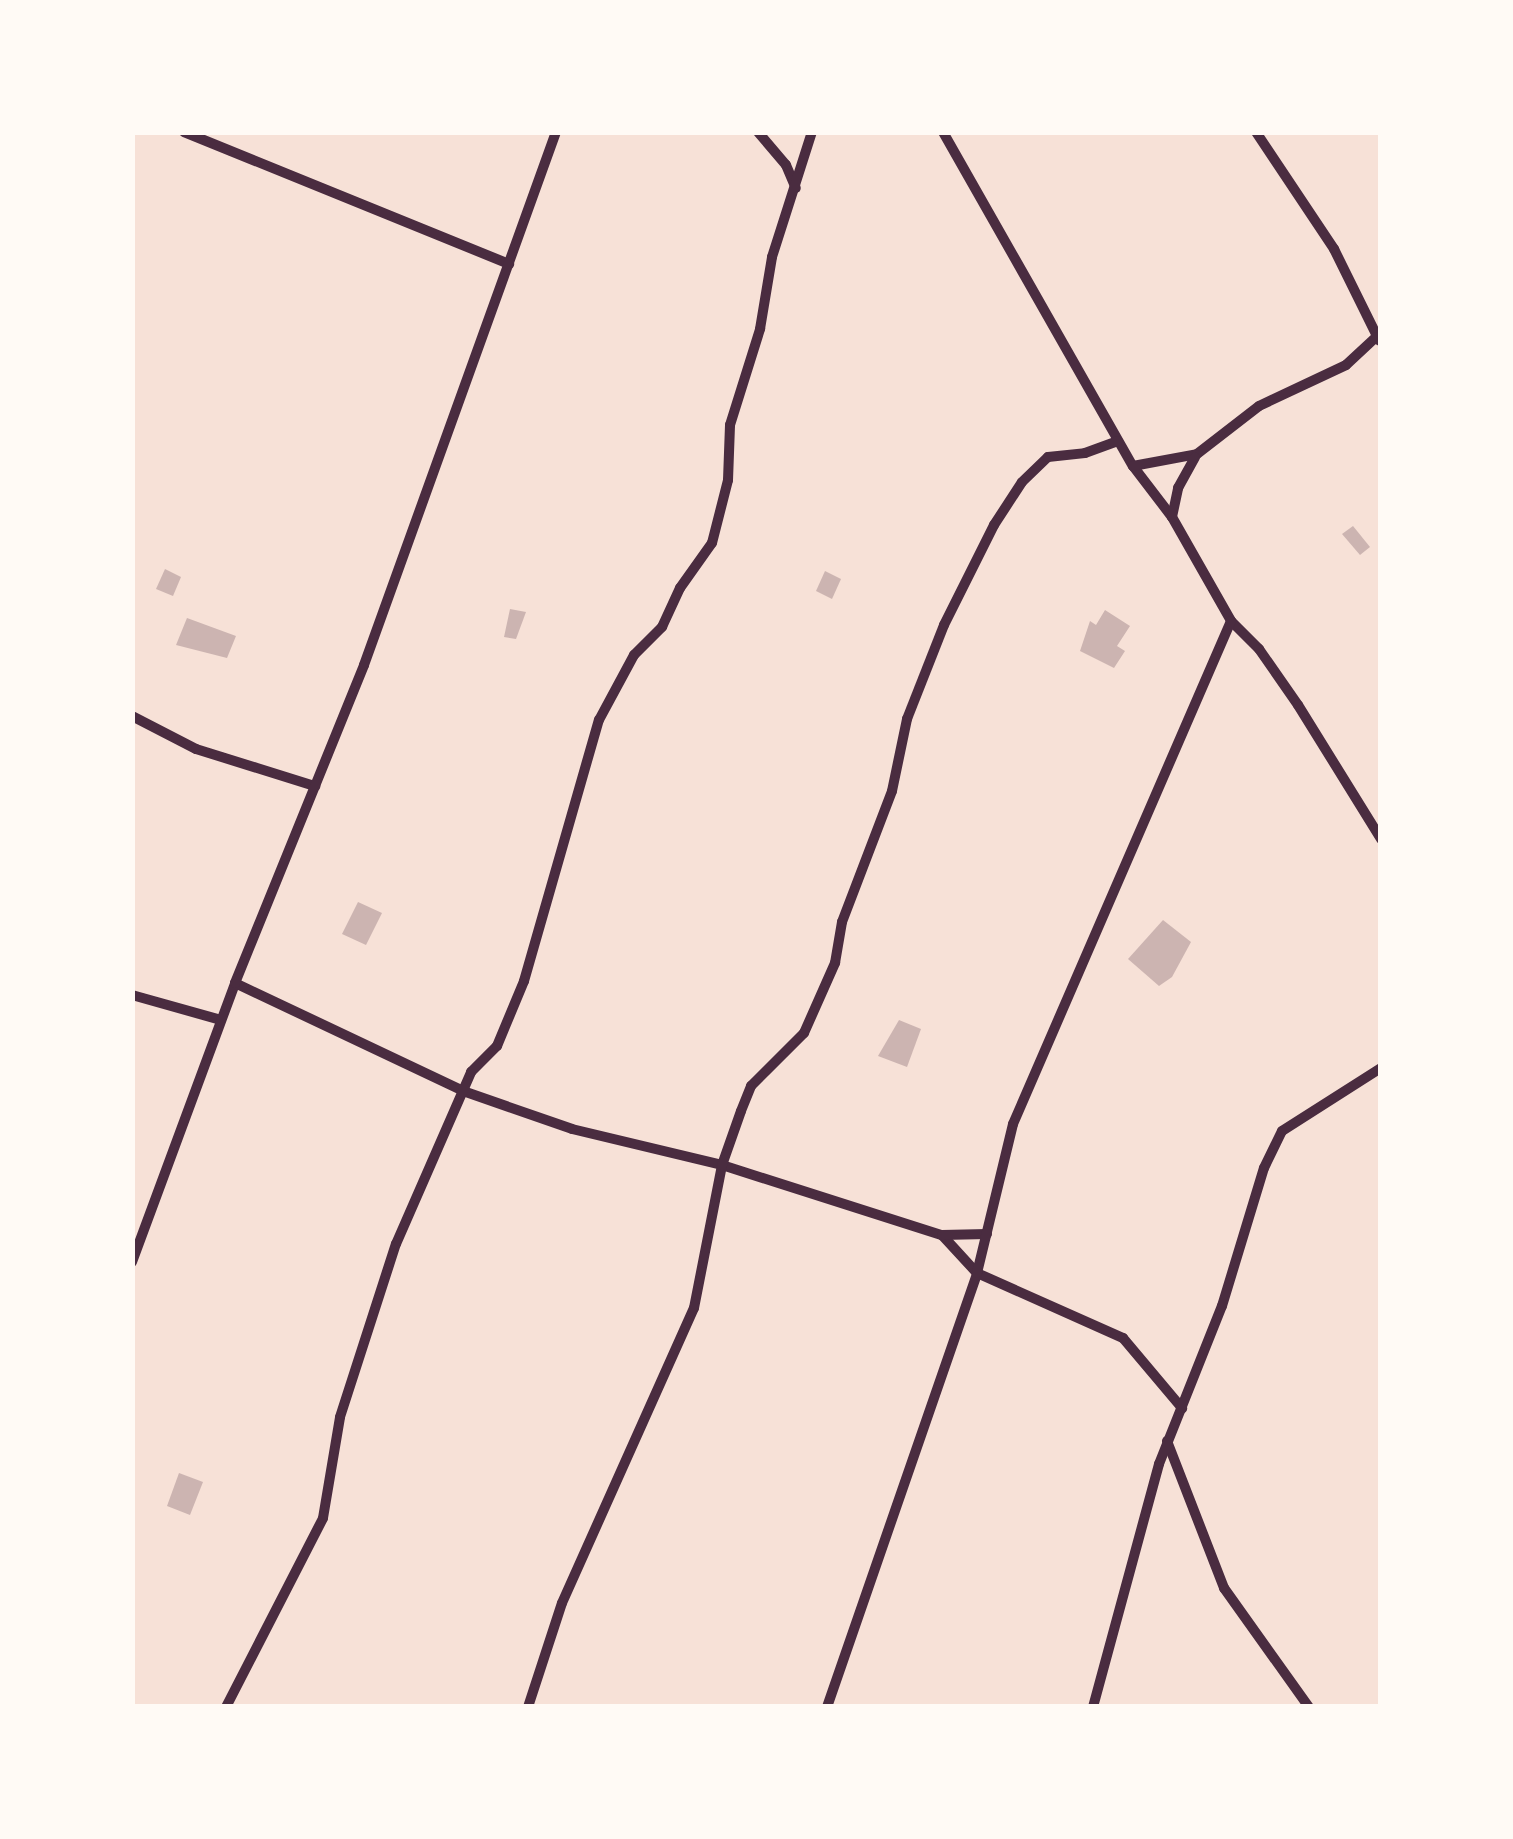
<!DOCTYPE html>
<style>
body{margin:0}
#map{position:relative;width:1513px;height:1839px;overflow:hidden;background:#f7e1d7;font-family:"Asap Condensed",sans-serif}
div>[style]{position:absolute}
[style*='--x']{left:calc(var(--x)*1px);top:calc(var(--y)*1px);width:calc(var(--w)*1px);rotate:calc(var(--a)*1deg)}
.building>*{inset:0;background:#ccb4b1}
.minor>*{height:10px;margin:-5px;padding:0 5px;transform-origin:5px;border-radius:5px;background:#4a2c40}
span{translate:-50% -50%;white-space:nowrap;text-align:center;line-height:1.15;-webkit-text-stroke:12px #fffaf5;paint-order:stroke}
.frame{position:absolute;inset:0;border:135px solid #fffaf5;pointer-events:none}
</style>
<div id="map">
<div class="building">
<div style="clip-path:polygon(1353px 526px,1370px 547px,1360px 555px,1342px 534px)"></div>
<div style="clip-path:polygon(165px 569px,181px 577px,173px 596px,156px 589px)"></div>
<div style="clip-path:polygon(825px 571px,841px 579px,832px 599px,816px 591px)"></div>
<div style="clip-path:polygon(510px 609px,526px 612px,516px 639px,504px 637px)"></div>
<div style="clip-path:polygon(1105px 610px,1130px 626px,1117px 646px,1125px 651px,1114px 668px,1080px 651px,1090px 621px,1096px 625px)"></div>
<div style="clip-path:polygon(187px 618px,236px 636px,227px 658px,176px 645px)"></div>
<div style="clip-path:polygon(358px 902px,382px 913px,366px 945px,342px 934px)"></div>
<div style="clip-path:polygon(1163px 920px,1191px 942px,1172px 977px,1159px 986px,1128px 959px)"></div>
<div style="clip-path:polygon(899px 1020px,921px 1029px,907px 1067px,878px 1056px)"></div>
<div style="clip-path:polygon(179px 1473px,203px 1482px,190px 1515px,167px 1506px)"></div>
</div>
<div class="minor">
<div style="--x:184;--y:132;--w:351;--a:22.1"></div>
<div style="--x:758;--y:132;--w:43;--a:49.7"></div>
<div style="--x:786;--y:165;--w:25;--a:67"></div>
<div style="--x:943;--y:132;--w:384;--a:60.4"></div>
<div style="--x:1133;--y:466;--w:64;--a:52.6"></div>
<div style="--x:1172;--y:517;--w:120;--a:60.4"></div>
<div style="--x:1231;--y:621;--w:40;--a:45"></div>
<div style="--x:1259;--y:649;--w:68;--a:55.1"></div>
<div style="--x:1298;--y:705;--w:158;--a:58.2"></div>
<div style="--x:1256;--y:132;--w:141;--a:56.3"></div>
<div style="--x:1334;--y:249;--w:102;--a:63.7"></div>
<div style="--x:1133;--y:466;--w:65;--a:-10.6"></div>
<div style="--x:1197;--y:454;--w:78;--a:-37.7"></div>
<div style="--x:1259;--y:406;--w:96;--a:-25.2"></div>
<div style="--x:1346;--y:365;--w:41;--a:-43"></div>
<div style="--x:1172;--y:517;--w:30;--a:-78"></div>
<div style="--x:1178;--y:488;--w:35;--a:-61"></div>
<div style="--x:132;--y:716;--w:72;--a:27.3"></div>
<div style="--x:196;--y:749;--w:125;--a:17.3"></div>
<div style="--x:235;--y:983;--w:252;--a:25.3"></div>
<div style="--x:463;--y:1091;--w:115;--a:19.2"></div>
<div style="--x:572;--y:1129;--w:154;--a:13.5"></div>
<div style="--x:722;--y:1165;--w:231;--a:17.7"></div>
<div style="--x:942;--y:1235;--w:52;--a:47.4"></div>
<div style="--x:977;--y:1273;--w:160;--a:24"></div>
<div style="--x:1123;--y:1338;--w:92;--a:49.9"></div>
<div style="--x:132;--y:995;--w:92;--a:15.7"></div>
<div style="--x:942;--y:1235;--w:45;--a:-1.3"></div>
<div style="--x:132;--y:1262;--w:297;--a:-69.7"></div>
<div style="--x:235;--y:983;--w:343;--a:-67.9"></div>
<div style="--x:364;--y:665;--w:567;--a:-70.19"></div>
<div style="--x:1167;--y:1441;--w:158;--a:68.8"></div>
<div style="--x:1224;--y:1588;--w:146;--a:54.5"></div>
<div style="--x:226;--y:1707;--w:212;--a:-62.8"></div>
<div style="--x:323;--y:1518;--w:102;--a:-80.4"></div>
<div style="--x:340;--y:1417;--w:182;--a:-72.1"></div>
<div style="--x:396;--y:1244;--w:188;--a:-66.4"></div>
<div style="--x:471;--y:1072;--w:37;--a:-45"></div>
<div style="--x:497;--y:1046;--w:70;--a:-67.4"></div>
<div style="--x:524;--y:981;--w:272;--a:-74"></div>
<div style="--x:599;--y:720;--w:74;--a:-61.7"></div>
<div style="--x:634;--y:655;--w:40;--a:-45"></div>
<div style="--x:662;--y:627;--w:43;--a:-65.2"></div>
<div style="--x:680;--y:588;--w:55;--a:-54.6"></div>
<div style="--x:712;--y:543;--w:65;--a:-75.7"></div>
<div style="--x:728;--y:480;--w:55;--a:-87.9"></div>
<div style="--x:730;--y:425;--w:101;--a:-72.6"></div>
<div style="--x:760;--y:329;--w:73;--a:-80.5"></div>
<div style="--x:772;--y:257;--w:131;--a:-72.3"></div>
<div style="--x:528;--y:1707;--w:109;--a:-71.9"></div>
<div style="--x:562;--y:1603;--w:323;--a:-65.9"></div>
<div style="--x:694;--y:1308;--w:146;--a:-78.9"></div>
<div style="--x:722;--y:1165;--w:57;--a:-70.6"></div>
<div style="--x:741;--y:1111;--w:27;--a:-68"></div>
<div style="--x:751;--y:1086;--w:75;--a:-45"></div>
<div style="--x:804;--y:1033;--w:77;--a:-66.1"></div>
<div style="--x:835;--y:963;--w:42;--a:-80.3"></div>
<div style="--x:842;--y:922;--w:140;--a:-69.1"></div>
<div style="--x:892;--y:791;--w:74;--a:-78.2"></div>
<div style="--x:907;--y:719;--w:101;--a:-68.5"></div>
<div style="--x:944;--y:625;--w:112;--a:-63.4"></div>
<div style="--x:994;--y:525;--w:51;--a:-56.9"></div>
<div style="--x:1022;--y:482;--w:36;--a:-44"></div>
<div style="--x:1048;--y:457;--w:37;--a:-6"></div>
<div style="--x:1085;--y:453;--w:35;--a:-20"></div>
<div style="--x:827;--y:1707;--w:459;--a:-70.9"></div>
<div style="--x:977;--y:1273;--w:153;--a:-76.4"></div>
<div style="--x:1013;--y:1124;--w:548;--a:-66.57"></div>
<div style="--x:1093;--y:1707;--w:252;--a:-74.8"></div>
<div style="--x:1159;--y:1464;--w:170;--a:-68.3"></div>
<div style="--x:1222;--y:1306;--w:144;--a:-73.1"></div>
<div style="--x:1264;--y:1168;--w:41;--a:-64.1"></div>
<div style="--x:1282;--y:1131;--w:117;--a:-32.5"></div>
</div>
<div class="frame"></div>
</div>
